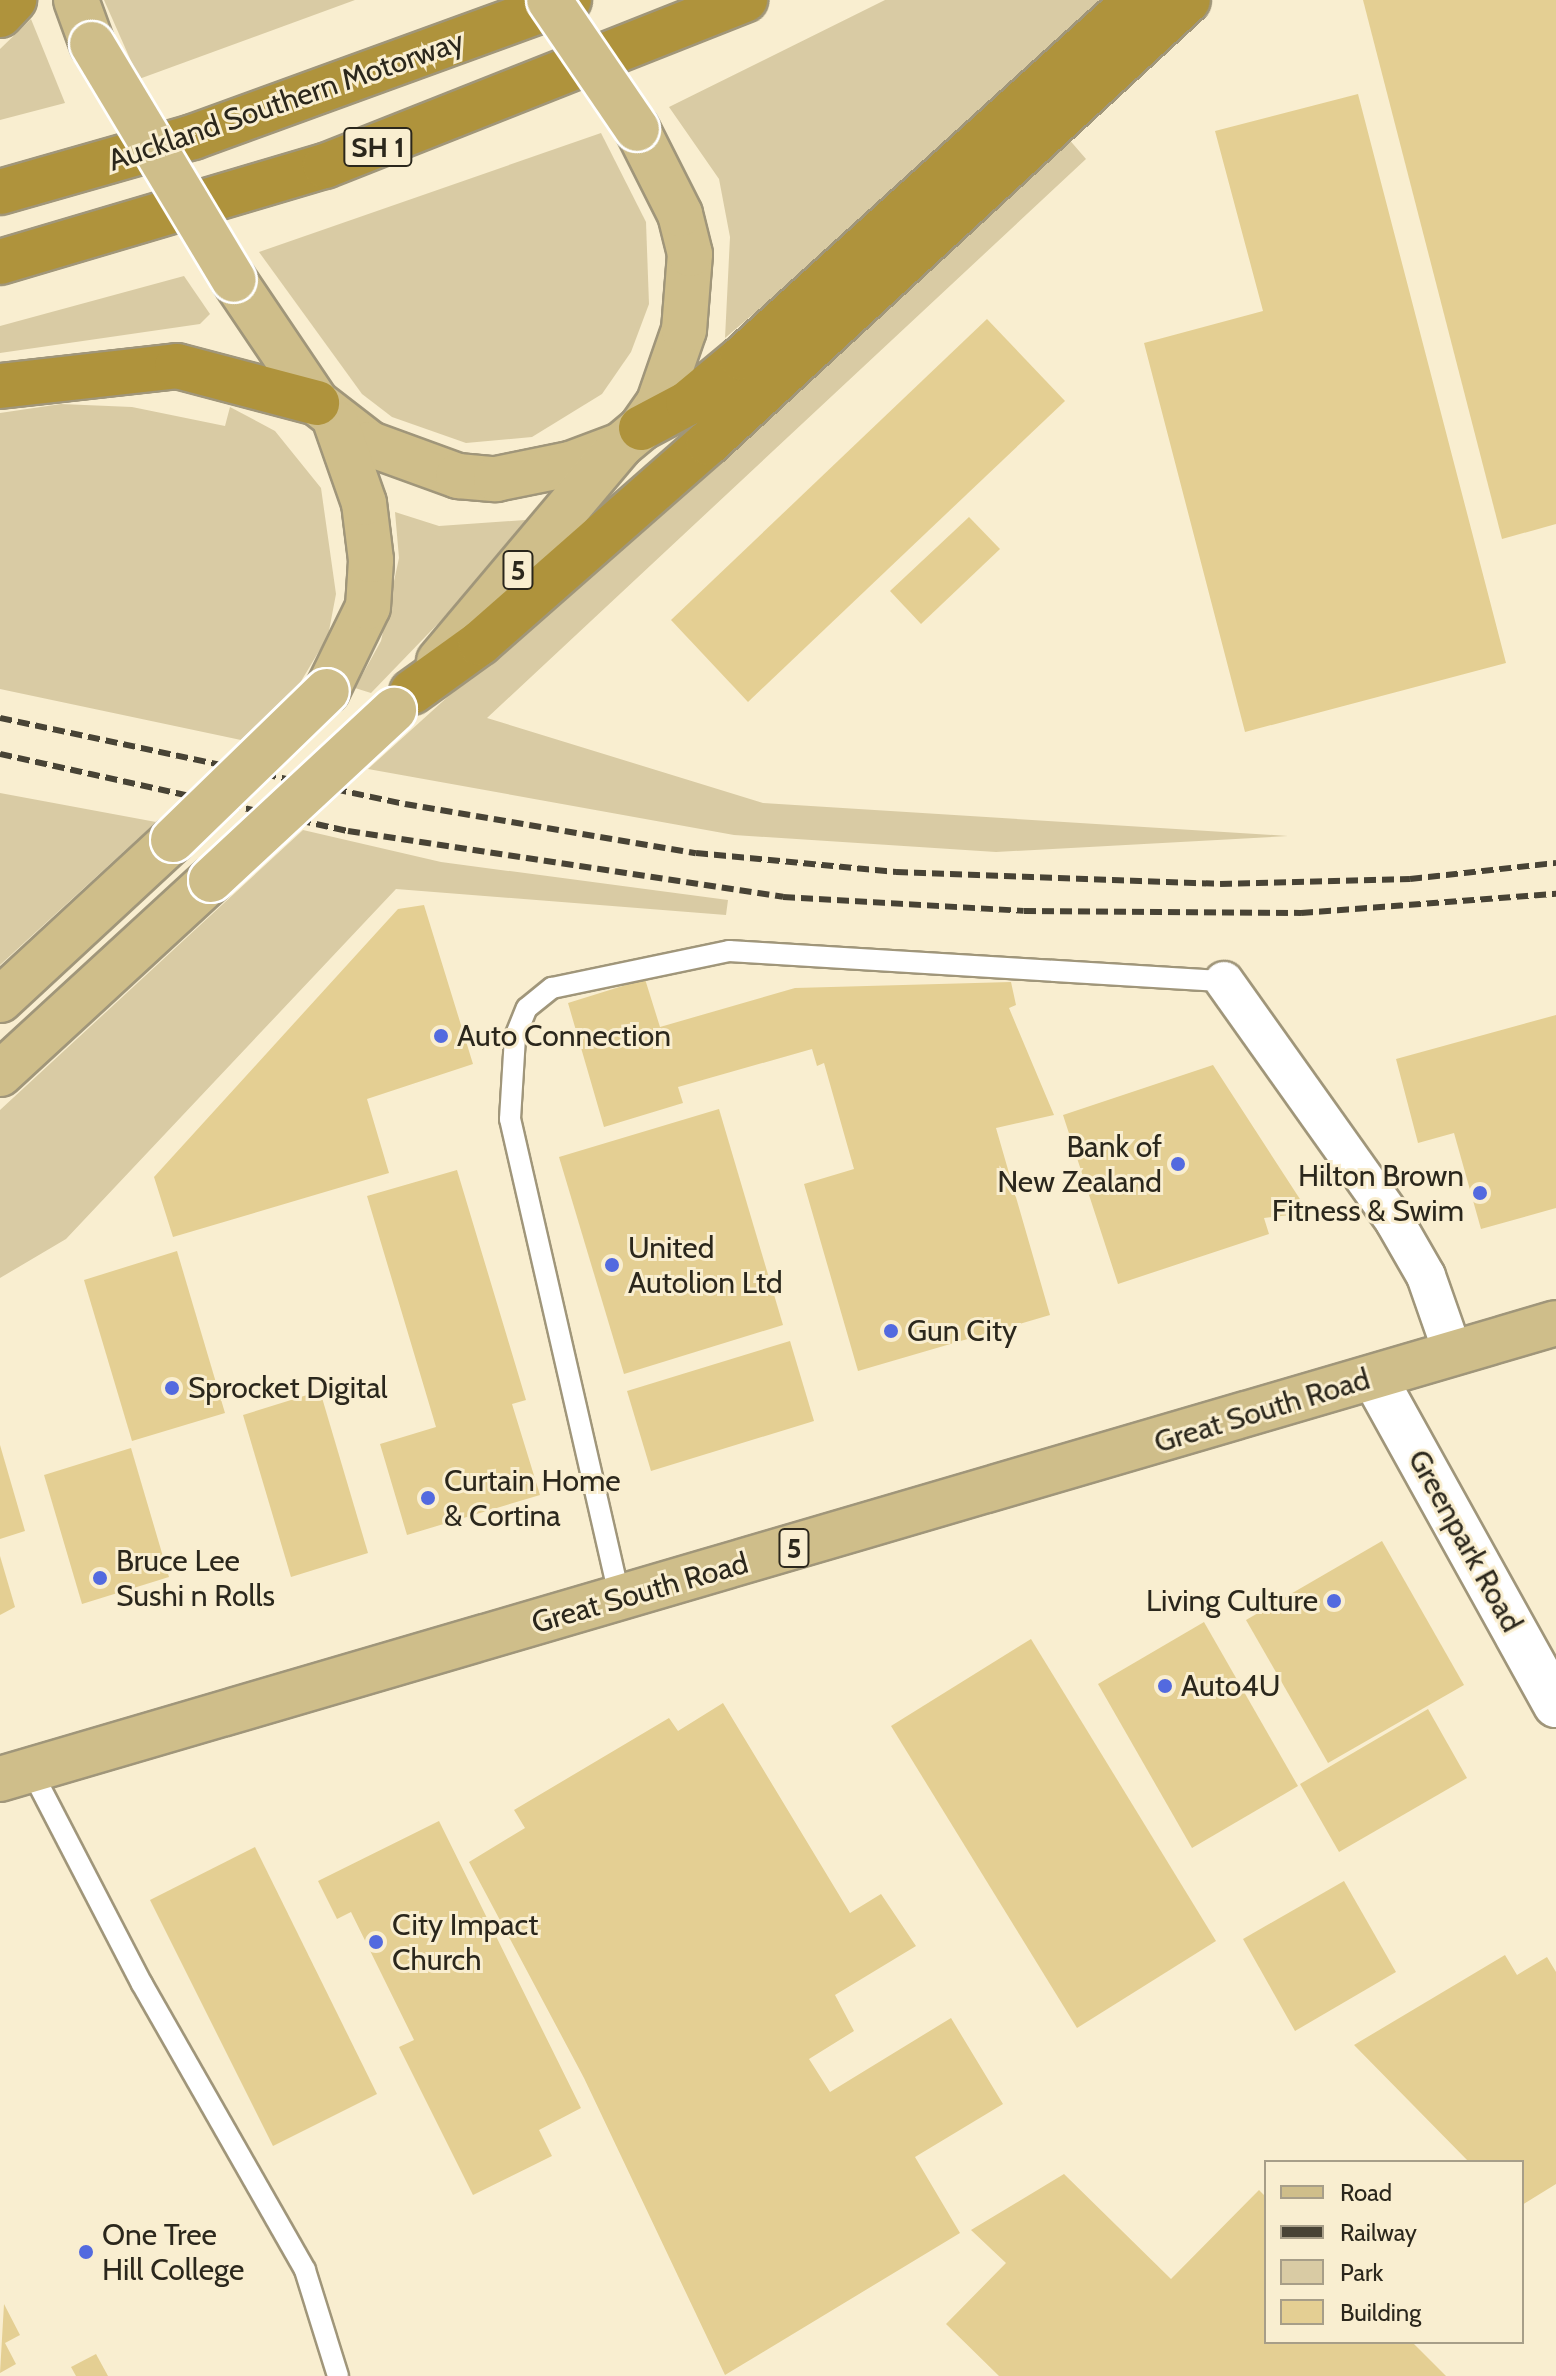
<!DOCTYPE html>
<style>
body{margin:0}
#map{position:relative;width:1556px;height:2376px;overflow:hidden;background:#f9eed0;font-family:Cabin,sans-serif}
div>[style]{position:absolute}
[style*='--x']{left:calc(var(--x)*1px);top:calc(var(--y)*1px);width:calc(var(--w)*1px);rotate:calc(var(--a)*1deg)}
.green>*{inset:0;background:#d9cba4}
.building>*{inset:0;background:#e4cf93}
.roads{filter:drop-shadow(2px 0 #a0967a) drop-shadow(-2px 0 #a0967a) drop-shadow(0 2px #a0967a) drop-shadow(0 -2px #a0967a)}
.lane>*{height:20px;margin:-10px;padding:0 10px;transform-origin:10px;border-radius:10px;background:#fff}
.street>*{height:38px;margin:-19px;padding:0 19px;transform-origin:19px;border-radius:19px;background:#fff}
.secondary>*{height:44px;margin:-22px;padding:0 22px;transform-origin:22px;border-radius:22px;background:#fff}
.primary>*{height:44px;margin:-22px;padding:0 22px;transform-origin:22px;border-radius:22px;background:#cfbe8a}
.highway>*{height:44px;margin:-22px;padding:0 22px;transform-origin:22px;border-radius:22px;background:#af933c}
.rail>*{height:6px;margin-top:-3px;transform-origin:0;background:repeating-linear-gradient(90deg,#484335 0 12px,transparent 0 18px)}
.bridges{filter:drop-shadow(2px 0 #fff) drop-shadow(-2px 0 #fff) drop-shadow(0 2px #fff) drop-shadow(0 -2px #fff)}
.primary-bridge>*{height:44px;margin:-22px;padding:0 22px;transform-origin:22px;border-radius:22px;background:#cfbe8a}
.dots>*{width:22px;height:22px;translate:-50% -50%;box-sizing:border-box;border:4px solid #f9eed0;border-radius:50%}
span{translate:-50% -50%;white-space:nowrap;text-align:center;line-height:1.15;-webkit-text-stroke:6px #f9eed0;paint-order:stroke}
.shield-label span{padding:2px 6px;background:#f9eed0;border:2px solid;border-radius:6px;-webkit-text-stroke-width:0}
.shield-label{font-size:28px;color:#2b271c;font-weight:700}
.street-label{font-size:30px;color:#2b271c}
.poi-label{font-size:30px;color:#2b271c}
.left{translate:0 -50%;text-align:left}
.right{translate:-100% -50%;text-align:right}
.legend{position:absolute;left:1264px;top:2160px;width:260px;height:184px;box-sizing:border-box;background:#f9eed0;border:2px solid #a79e88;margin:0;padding:10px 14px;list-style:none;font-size:24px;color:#2b271c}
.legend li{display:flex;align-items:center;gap:16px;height:40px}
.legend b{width:40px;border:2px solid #a79e88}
</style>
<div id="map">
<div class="green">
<div style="clip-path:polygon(104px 0,355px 0,139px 79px)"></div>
<div style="clip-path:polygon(885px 0,1125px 0,725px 338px,730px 237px,719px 179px,669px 107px)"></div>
<div style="clip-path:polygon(31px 19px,65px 103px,0 120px,0 49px)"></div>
<div style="clip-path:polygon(601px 133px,646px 222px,649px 304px,631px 352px,602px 394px,532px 437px,466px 443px,392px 417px,362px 394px,259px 252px)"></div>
<div style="clip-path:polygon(1067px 137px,1086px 159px,487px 718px,763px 803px,1288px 836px,996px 852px,734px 835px,368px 769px)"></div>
<div style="clip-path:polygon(184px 276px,210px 314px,200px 324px,0 353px,0 326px)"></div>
<div style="clip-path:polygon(61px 404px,132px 407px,225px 426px,230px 407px,275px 431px,321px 488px,336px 594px,328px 636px,300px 683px,241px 740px,0 689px,0 413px)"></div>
<div style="clip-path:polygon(395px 512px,439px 526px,539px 519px,371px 693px,355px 688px,381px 641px,399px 558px)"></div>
<div style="clip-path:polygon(0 793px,156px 822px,0 965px)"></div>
<div style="clip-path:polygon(303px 830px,441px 862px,728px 900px,726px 915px,396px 889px,66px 1239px,0 1278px,0 1110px)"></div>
</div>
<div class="building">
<div style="clip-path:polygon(1363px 0,1556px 0,1556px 524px,1502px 539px)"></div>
<div style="clip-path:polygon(1358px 94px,1506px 663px,1245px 732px,1144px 343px,1263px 311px,1215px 131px)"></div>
<div style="clip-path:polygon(987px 319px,1065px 401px,748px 702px,671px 620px)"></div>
<div style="clip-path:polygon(969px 517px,1000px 549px,921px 624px,890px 591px)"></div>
<div style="clip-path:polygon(424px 905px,473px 1064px,367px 1099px,389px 1173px,173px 1237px,154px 1177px,398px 909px)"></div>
<div style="clip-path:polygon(645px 979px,660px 1027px,795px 988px,1011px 982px,1016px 1005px,1009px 1008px,1054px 1115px,996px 1128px,1050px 1315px,858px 1371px,804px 1184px,854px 1169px,824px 1063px,817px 1066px,812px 1049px,678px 1087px,683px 1103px,604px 1127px,568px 1003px)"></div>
<div style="clip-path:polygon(1556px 1015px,1556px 1208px,1481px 1229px,1454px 1133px,1418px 1143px,1396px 1059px)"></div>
<div style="clip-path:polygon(1213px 1065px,1309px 1213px,1264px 1218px,1269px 1234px,1118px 1284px,1063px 1115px)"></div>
<div style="clip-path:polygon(719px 1109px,783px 1325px,624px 1374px,559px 1157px)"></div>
<div style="clip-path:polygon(457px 1170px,526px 1400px,512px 1404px,540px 1495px,407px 1535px,380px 1444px,436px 1427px,367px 1196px)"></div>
<div style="clip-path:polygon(177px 1251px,225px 1413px,132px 1441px,84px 1280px)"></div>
<div style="clip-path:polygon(790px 1341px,814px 1421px,651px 1471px,627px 1391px)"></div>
<div style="clip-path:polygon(320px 1391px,368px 1553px,291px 1577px,243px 1415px)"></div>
<div style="clip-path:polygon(0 1445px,25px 1531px,0 1539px)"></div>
<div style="clip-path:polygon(131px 1448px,169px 1577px,82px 1604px,44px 1475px)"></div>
<div style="clip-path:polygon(1382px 1541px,1464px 1685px,1328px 1763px,1246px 1620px)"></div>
<div style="clip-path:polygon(0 1556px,15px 1607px,0 1615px)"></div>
<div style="clip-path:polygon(1204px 1622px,1298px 1786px,1192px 1848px,1098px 1684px)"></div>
<div style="clip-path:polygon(1031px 1639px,1216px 1941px,1077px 2028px,891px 1726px)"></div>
<div style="clip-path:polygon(723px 1703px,850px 1913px,881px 1894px,916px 1946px,835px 1995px,854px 2031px,809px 2059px,830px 2092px,951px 2018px,1003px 2104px,915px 2157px,960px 2233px,725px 2375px,584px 2078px,469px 1862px,525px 1828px,514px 1810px,669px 1718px,678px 1731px)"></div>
<div style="clip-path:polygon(1428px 1709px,1467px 1778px,1339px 1852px,1300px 1784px)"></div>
<div style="clip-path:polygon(439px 1821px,581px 2108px,539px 2130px,552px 2156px,473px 2195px,399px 2047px,414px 2040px,351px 1912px,337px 1919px,318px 1881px)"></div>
<div style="clip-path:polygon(255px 1847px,377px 2094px,273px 2146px,150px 1900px)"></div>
<div style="clip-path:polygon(1344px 1881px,1396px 1972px,1295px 2031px,1243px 1939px)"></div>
<div style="clip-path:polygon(1505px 1955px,1517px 1975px,1547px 1957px,1556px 1972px,1556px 2184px,1522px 2205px,1522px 2162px,1469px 2162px,1354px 2045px)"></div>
<div style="clip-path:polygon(1064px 2174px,1171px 2279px,1259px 2190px,1266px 2197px,1266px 2342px,1412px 2342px,1446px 2376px,999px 2376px,946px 2324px,1006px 2263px,971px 2230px)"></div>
<div style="clip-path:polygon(4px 2304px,20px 2335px,5px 2343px,16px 2364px,0 2373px)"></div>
<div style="clip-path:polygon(96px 2354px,108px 2376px,76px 2376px,71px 2367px)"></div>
</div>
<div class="roads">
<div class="lane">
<div style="--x:620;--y:1599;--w:492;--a:-102.9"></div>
<div style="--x:510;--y:1119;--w:82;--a:-86.5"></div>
<div style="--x:515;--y:1037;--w:31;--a:-68"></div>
<div style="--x:527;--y:1008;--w:32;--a:-39"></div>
<div style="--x:552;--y:988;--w:181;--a:-11.8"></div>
<div style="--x:729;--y:951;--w:496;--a:3.5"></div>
<div style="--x:31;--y:1770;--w:241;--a:62.6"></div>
<div style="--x:142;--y:1984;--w:329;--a:60.3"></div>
<div style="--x:305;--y:2270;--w:111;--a:72.7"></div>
</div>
<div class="street">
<div style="--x:1224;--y:981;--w:296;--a:54.6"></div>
<div style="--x:1395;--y:1222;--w:62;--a:60.1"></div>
<div style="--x:1426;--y:1276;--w:82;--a:70.7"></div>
</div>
<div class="secondary">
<div style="--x:1374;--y:1377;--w:375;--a:61"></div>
</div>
<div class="primary">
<div style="--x:76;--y:0;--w:47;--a:70"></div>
<div style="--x:234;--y:280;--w:148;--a:56"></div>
<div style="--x:317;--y:403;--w:67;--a:37.7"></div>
<div style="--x:370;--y:444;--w:94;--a:20"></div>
<div style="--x:458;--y:476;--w:38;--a:5"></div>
<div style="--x:496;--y:479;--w:76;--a:-11.5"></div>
<div style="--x:570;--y:464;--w:54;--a:-20.4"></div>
<div style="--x:621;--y:445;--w:26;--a:-40"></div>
<div style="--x:641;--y:428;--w:32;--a:-55"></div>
<div style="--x:659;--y:402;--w:76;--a:-70.9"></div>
<div style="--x:684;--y:330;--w:76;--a:-85.5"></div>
<div style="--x:690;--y:254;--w:41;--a:-104"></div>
<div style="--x:680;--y:214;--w:95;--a:-116.8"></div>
<div style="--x:439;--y:661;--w:282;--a:-49.9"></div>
<div style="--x:327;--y:691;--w:93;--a:-64"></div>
<div style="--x:368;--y:607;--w:47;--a:-86.3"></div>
<div style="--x:371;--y:560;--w:57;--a:-97"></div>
<div style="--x:364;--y:503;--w:85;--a:-109.3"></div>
<div style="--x:0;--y:1000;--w:236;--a:-42.8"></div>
<div style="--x:0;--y:1074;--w:287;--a:-42.6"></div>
<div style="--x:0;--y:1779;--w:1621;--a:-16.33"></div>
</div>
<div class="highway">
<div style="--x:0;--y:15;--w:21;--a:-47"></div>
<div style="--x:0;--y:192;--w:201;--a:-15.9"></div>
<div style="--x:193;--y:137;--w:400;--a:-20"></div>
<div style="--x:0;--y:262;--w:339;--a:-16.5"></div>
<div style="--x:325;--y:166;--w:452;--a:-21.6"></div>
<div style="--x:0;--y:386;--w:178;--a:-6.4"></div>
<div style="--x:177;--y:366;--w:145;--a:14.8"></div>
<div style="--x:641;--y:428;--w:53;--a:-28"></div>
<div style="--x:688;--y:403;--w:70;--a:-39.8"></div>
<div style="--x:742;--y:358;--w:532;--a:-42.26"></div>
<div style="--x:412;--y:692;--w:84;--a:-35.8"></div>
<div style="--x:480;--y:643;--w:303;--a:-41.3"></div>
<div style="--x:708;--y:443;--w:653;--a:-42.7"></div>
</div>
</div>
<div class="rail">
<div style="--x:0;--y:718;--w:414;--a:12"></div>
<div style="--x:405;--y:804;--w:295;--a:9.6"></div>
<div style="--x:696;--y:853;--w:201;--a:5.4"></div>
<div style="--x:896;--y:872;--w:324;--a:2.1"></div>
<div style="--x:1220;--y:884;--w:190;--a:-1.5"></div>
<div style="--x:1410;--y:879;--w:147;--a:-6.3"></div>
<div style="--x:0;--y:754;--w:356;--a:12.5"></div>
<div style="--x:348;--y:831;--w:440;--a:8.6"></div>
<div style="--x:783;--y:897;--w:241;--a:3.3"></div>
<div style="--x:1024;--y:911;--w:277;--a:0.4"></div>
<div style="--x:1301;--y:913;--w:256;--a:-4.3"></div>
</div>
<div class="bridges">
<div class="primary-bridge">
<div style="--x:549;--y:0;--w:156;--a:55.7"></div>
<div style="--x:92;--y:44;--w:275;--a:59"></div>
<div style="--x:173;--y:840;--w:214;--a:-44.1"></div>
<div style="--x:211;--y:880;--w:250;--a:-42.9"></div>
</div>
</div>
<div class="dots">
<div style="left:441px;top:1036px;background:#536adf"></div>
<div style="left:1178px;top:1164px;background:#536adf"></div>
<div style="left:1480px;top:1193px;background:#536adf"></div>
<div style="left:612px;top:1265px;background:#536adf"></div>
<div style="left:891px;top:1331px;background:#536adf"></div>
<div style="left:172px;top:1388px;background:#536adf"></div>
<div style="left:428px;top:1498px;background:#536adf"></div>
<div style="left:100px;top:1578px;background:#536adf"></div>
<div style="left:1334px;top:1601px;background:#536adf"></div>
<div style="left:1165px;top:1686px;background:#536adf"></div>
<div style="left:376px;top:1942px;background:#536adf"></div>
<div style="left:86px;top:2252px;background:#536adf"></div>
</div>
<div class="shield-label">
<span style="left:378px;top:147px">SH 1</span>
<span style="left:518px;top:570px">5</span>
<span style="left:794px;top:1548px">5</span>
</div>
<div class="street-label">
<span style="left:286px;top:101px;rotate:-19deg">Auckland Southern Motorway</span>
<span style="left:1262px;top:1411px;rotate:-17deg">Great South Road</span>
<span style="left:1465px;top:1541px;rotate:61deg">Greenpark Road</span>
<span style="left:640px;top:1593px;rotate:-16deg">Great South Road</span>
</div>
<div class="poi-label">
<span class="left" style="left:457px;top:1036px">Auto Connection</span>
<span class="right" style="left:1162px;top:1164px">Bank of<br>New Zealand</span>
<span class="right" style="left:1464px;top:1193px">Hilton Brown<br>Fitness &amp; Swim</span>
<span class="left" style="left:628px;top:1265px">United<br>Autolion Ltd</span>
<span class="left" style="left:907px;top:1331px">Gun City</span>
<span class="left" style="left:188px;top:1388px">Sprocket Digital</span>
<span class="left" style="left:444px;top:1498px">Curtain Home<br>&amp; Cortina</span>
<span class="left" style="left:116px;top:1578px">Bruce Lee<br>Sushi n Rolls</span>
<span class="right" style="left:1318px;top:1601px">Living Culture</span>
<span class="left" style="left:1181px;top:1686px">Auto4U</span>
<span class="left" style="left:392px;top:1942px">City Impact<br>Church</span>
<span class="left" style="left:102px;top:2252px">One Tree<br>Hill College</span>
</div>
<ul class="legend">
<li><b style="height:10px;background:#cfbe8a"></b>Road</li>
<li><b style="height:10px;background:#484335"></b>Railway</li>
<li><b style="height:22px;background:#d9cba4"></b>Park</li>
<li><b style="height:22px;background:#e4cf93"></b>Building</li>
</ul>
</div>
